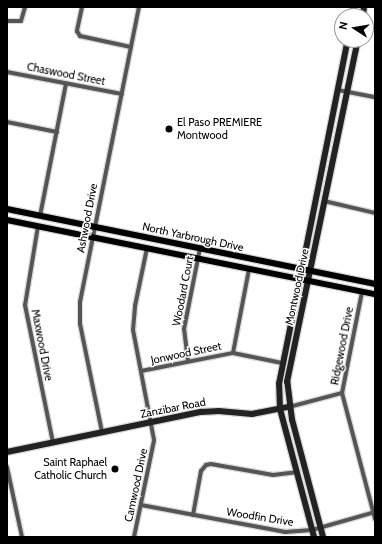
<!DOCTYPE html>
<style>
body{margin:0}
#map{position:relative;width:382px;height:544px;overflow:hidden;background:#fff;font-family:Cabin,sans-serif}
div>[style]{position:absolute}
[style*='--x']{left:calc(var(--x)*1px);top:calc(var(--y)*1px);width:calc(var(--w)*1px);rotate:calc(var(--a)*1deg)}
.roads{filter:drop-shadow(1px 0 #dbdbdb) drop-shadow(-1px 0 #dbdbdb) drop-shadow(0 1px #dbdbdb) drop-shadow(0 -1px #dbdbdb)}
.street>*{height:4px;margin:-2px;padding:0 2px;transform-origin:2px;border-radius:2px;background:#555}
.secondary>*{height:5.5px;margin:-2.75px;padding:0 2.75px;transform-origin:2.75px;border-radius:2.75px;background:#222}
.primary>*{height:6px;margin:-3px;padding:0 3px;transform-origin:3px;border-radius:3px;background:#000}
.dots>*{width:11px;height:11px;translate:-50% -50%;box-sizing:border-box;border:2px solid #fff;border-radius:50%}
span{translate:-50% -50%;white-space:nowrap;text-align:center;line-height:1.15;-webkit-text-stroke:3px #fff;paint-order:stroke}
.street-label{font-size:11px;color:#000}
.poi-label{font-size:11px;color:#000}
.left{translate:0 -50%;text-align:left}
.right{translate:-100% -50%;text-align:right}
.frame{position:absolute;inset:0;border:8px solid #000;pointer-events:none}
.north{position:absolute;left:334px;top:8px;width:40px;height:40px;box-sizing:border-box;background:#fff;border:1px solid #999;border-radius:50%;rotate:282deg;font-size:11px;font-weight:700;line-height:16px;text-align:center;color:#000}
.north::after{content:'';display:block;margin:auto;width:14px;height:18px;background:#000;clip-path:polygon(50% 0,100% 100%,50% 72%,0 100%)}
</style>
<div id="map">
<div class="roads">
<div class="street">
<div style="--x:82;--y:7;--w:25;--a:102"></div>
<div style="--x:77;--y:31;--w:6;--a:59"></div>
<div style="--x:80;--y:36;--w:52;--a:12.2"></div>
<div style="--x:7;--y:21;--w:14;--a:0"></div>
<div style="--x:21;--y:21;--w:15;--a:-74"></div>
<div style="--x:7;--y:72;--w:117;--a:10.8"></div>
<div style="--x:338;--y:90;--w:38;--a:11"></div>
<div style="--x:7;--y:122;--w:51;--a:11.3"></div>
<div style="--x:324;--y:201;--w:52;--a:13.2"></div>
<div style="--x:40;--y:216;--w:135;--a:-78.9"></div>
<div style="--x:38;--y:226;--w:80;--a:99.3"></div>
<div style="--x:25;--y:305;--w:141;--a:78.5"></div>
<div style="--x:362;--y:292;--w:103;--a:101.2"></div>
<div style="--x:342;--y:393;--w:130;--a:75.3"></div>
<div style="--x:233;--y:353;--w:86;--a:-79.2"></div>
<div style="--x:188;--y:361;--w:32;--a:-97"></div>
<div style="--x:184;--y:329;--w:83;--a:-78.8"></div>
<div style="--x:141;--y:371;--w:94;--a:-11.1"></div>
<div style="--x:233;--y:353;--w:50;--a:11.5"></div>
<div style="--x:289;--y:407;--w:55;--a:-14.8"></div>
<div style="--x:102;--y:432;--w:110;--a:-101.5"></div>
<div style="--x:80;--y:324;--w:22;--a:-90"></div>
<div style="--x:80;--y:302;--w:301;--a:-78.7"></div>
<div style="--x:7;--y:467;--w:72;--a:77.9"></div>
<div style="--x:141;--y:505;--w:147;--a:10.6"></div>
<div style="--x:285;--y:532;--w:27;--a:-4"></div>
<div style="--x:312;--y:530;--w:66;--a:-15.9"></div>
<div style="--x:193;--y:515;--w:45;--a:-79.7"></div>
<div style="--x:201;--y:471;--w:8;--a:-50"></div>
<div style="--x:206;--y:465;--w:5;--a:-11"></div>
<div style="--x:211;--y:464;--w:63;--a:10.1"></div>
<div style="--x:273;--y:475;--w:23;--a:-7"></div>
<div style="--x:134;--y:537;--w:99;--a:-78.3"></div>
<div style="--x:154;--y:440;--w:112;--a:-100.8"></div>
<div style="--x:133;--y:330;--w:24;--a:-85"></div>
<div style="--x:135;--y:306;--w:59;--a:-78.3"></div>
</div>
<div class="secondary">
<div style="--x:353;--y:16;--w:9;--a:-84"></div>
<div style="--x:363;--y:16;--w:9;--a:-84"></div>
<div style="--x:7;--y:452;--w:198;--a:-11.7"></div>
<div style="--x:201;--y:412;--w:18;--a:-3"></div>
<div style="--x:219;--y:411;--w:33;--a:5"></div>
<div style="--x:252;--y:414;--w:38;--a:-11"></div>
<div style="--x:314;--y:537;--w:132;--a:-104.9"></div>
<div style="--x:280;--y:409;--w:25;--a:-92"></div>
<div style="--x:279;--y:384;--w:351;--a:-78.7"></div>
<div style="--x:323;--y:537;--w:121;--a:-104.8"></div>
<div style="--x:292;--y:420;--w:38;--a:-97"></div>
<div style="--x:287;--y:382;--w:349;--a:-78.3"></div>
</div>
<div class="primary">
<div style="--x:7;--y:209;--w:376;--a:11.5"></div>
<div style="--x:7;--y:220;--w:375;--a:11.4"></div>
</div>
</div>
<div class="dots">
<div style="left:169px;top:129px;background:#000"></div>
<div style="left:115px;top:469px;background:#000"></div>
</div>
<div class="street-label">
<span style="left:66px;top:74px;rotate:11deg">Chaswood Street</span>
<span style="left:87px;top:218px;rotate:-79deg">Ashwood Drive</span>
<span style="left:193px;top:237px;rotate:12deg">North Yarbrough Drive</span>
<span style="left:297px;top:287px;rotate:-78deg">Montwood Drive</span>
<span style="left:183px;top:291px;rotate:-79deg">Woodard Court</span>
<span style="left:42px;top:345px;rotate:79deg">Maxwood Drive</span>
<span style="left:342px;top:346px;rotate:-79deg">Ridgewood Drive</span>
<span style="left:186px;top:353px;rotate:-12deg">Jonwood Street</span>
<span style="left:173px;top:408px;rotate:-11deg">Zanzibar Road</span>
<span style="left:136px;top:485px;rotate:-78deg">Camwood Drive</span>
<span style="left:260px;top:517px;rotate:9deg">Woodfin Drive</span>
</div>
<div class="poi-label">
<span class="left" style="left:177px;top:129px">El Paso PREMIERE<br>Montwood</span>
<span class="right" style="left:107px;top:469px">Saint Raphael<br>Catholic Church</span>
</div>
<div class="frame"></div>
<div class="north">N</div>
</div>
